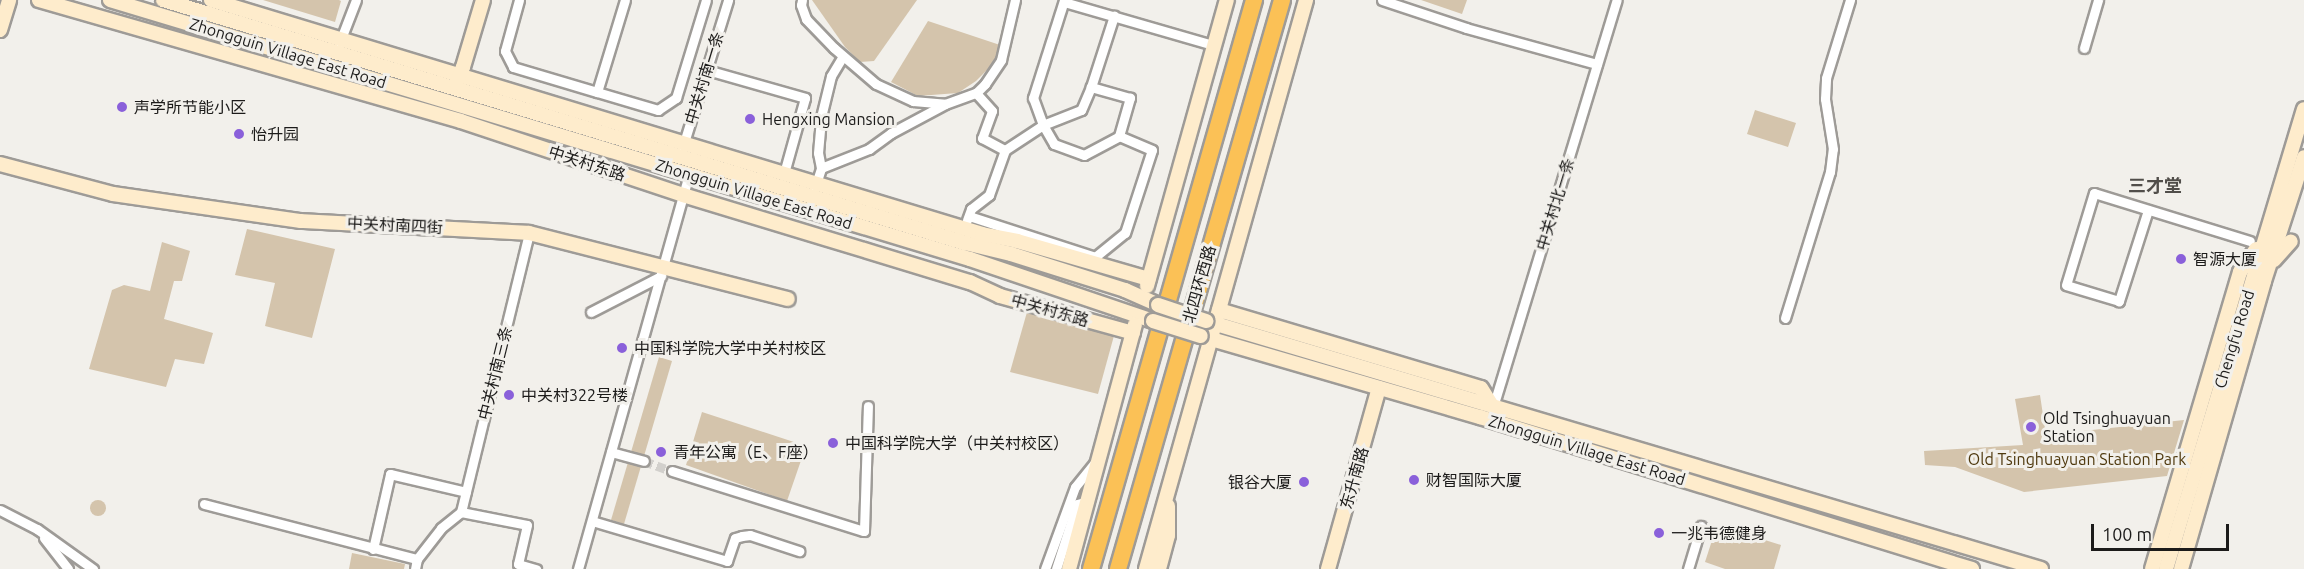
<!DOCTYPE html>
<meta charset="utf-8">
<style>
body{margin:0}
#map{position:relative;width:2304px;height:569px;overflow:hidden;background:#f2f0eb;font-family:Ubuntu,"Noto Sans SC",sans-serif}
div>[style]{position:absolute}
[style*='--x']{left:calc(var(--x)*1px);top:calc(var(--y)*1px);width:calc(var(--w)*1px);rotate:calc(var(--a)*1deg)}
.green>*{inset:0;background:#d4c4ac}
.round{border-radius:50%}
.street-tunnel>*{height:9px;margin-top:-4.5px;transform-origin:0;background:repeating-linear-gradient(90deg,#d2d0cc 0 9px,transparent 0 13.5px)}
.roads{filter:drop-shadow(2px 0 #9e9b97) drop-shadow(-2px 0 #9e9b97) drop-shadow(0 2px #9e9b97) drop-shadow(0 -2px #9e9b97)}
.street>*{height:9px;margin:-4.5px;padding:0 4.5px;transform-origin:4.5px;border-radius:4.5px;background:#fff}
.secondary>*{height:14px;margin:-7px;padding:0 7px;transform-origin:7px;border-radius:7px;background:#feeccc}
.highway>*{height:16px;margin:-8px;padding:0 8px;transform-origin:8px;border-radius:8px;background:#fbc156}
.bridges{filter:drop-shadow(2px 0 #9e9b97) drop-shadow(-2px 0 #9e9b97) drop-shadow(0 2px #9e9b97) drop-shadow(0 -2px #9e9b97)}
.secondary-bridge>*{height:14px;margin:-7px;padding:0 7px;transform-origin:7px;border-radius:7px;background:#feeccc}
.dots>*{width:16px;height:16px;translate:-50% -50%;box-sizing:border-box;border:3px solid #f2f0eb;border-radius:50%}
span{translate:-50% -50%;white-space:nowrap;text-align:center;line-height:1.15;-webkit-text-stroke:6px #f2f0eb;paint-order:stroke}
.street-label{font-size:16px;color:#1c1b1a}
.poi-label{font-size:16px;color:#1c1b1a}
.left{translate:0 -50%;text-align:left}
.right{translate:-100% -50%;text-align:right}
.park-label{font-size:16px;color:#4f390e}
.neighbourhood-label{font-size:18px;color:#514e4a;font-weight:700}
.scale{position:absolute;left:2091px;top:524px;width:138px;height:27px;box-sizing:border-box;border:3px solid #1c1b1a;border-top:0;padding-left:8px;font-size:18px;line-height:21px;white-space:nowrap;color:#1c1b1a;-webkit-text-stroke:4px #f2f0eb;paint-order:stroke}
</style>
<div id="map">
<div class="green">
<div style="clip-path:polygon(263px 0,339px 0,341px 1px,335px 22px)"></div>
<div style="clip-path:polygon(812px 0,917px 0,874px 61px,860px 62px,845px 47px)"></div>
<div style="clip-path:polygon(1421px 0,1467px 0,1462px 14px)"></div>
<div style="clip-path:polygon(928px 21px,1006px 47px,1006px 51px,976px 81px,958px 93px,918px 96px,891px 82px)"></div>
<div style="clip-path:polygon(1755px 110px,1796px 123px,1788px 147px,1747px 134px)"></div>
<div style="clip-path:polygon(247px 229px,335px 249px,312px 338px,265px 326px,275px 283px,235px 275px)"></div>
<div style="clip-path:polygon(162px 242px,190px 251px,182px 281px,174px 281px,164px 319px,213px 333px,204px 364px,175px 359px,166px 387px,89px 369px,112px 290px,124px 285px,150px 291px)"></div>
<div style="clip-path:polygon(1029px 305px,1115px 332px,1098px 394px,1010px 372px)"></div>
<div style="clip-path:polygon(659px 357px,672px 361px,624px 524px,611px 520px)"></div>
<div style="clip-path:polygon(2040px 395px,2046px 435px,2184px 420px,2167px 476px,2024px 492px,1955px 467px,1925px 465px,1924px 451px,2023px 445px,2015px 399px)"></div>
<div style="clip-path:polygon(702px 412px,806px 446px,787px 501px,686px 465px)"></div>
<div class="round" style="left:90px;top:500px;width:16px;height:16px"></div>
<div style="clip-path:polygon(1717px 525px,1781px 545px,1774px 569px,1725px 569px,1705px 562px)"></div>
<div style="clip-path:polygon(352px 553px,405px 564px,404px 569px,349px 569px)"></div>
</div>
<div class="street-tunnel">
<div style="--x:644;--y:461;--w:30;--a:20"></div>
</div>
<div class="roads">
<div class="street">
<div style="--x:519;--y:0;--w:53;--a:105.4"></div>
<div style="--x:505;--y:51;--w:18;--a:63"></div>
<div style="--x:513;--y:67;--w:88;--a:16.6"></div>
<div style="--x:597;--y:92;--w:96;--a:-73.1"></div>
<div style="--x:802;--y:0;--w:5;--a:101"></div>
<div style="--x:801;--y:5;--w:15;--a:70"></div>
<div style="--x:806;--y:19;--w:40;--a:46"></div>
<div style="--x:834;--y:48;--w:55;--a:40.6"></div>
<div style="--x:876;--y:84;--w:41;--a:24.7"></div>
<div style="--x:913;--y:101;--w:32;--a:5"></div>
<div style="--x:945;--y:104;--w:33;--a:-20"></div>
<div style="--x:976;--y:93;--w:13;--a:-45"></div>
<div style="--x:985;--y:84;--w:29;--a:-56"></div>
<div style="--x:1001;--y:60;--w:62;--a:-76.9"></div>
<div style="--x:1382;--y:0;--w:89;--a:18.4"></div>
<div style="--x:1466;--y:28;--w:136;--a:15.4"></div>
<div style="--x:1064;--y:2;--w:155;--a:16.1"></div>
<div style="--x:339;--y:44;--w:47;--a:-68.9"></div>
<div style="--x:2084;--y:48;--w:50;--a:-73.7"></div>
<div style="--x:707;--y:70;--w:102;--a:15.9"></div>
<div style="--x:805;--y:98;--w:78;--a:105.6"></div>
<div style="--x:1091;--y:87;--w:25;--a:113"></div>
<div style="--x:1081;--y:110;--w:41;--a:158.5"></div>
<div style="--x:1043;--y:125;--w:22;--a:60"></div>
<div style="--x:1054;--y:144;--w:32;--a:20"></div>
<div style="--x:1084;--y:155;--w:40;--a:-28"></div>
<div style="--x:597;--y:92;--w:64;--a:16.4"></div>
<div style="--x:658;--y:110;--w:22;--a:-34"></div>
<div style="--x:676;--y:98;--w:102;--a:-73"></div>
<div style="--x:976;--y:93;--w:24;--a:48"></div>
<div style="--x:992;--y:111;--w:29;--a:110"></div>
<div style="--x:982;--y:138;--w:26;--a:28"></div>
<div style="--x:682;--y:149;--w:156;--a:-72.8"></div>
<div style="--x:821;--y:168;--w:15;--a:-101"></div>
<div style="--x:818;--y:153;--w:36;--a:-85"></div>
<div style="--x:821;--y:117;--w:42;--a:-76.3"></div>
<div style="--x:831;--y:76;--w:23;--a:-59"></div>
<div style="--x:815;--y:187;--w:20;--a:-72"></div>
<div style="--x:821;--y:168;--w:52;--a:-21.6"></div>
<div style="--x:869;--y:149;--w:27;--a:-36"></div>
<div style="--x:891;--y:133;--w:61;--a:-28.2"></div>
<div style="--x:2148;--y:210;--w:96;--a:107.7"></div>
<div style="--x:2119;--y:301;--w:55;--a:-163.2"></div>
<div style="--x:2066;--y:285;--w:96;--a:-73.1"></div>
<div style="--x:2094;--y:193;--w:163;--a:17.1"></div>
<div style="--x:969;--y:216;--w:133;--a:18"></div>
<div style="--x:1095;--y:257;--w:38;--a:-39"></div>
<div style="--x:1125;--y:233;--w:87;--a:-72"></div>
<div style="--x:1152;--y:150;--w:36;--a:-157"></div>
<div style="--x:1119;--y:136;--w:40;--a:-74"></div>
<div style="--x:1130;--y:98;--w:41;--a:-164.2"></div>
<div style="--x:1091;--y:87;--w:75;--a:-72.1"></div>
<div style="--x:967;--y:220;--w:12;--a:-70"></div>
<div style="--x:971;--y:209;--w:23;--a:-38"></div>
<div style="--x:989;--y:195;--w:48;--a:-70.4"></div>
<div style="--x:1005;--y:150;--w:45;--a:-33.3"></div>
<div style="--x:1043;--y:125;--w:29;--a:-110"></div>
<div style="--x:1033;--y:98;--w:103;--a:-72.4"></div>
<div style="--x:591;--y:312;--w:79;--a:-27.2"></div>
<div style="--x:1785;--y:318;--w:153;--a:-72.9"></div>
<div style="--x:1830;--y:172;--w:23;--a:-83"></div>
<div style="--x:1833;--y:149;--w:51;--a:-99.1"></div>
<div style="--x:1825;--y:99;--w:21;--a:-87"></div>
<div style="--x:1826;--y:78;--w:82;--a:-72.9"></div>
<div style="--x:1493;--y:407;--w:425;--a:-73.1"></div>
<div style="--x:611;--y:452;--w:34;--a:15"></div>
<div style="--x:672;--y:471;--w:201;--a:17.4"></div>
<div style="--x:864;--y:531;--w:125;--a:-88.2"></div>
<div style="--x:204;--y:504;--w:220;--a:14.5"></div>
<div style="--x:0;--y:510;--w:42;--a:27.2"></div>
<div style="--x:37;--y:529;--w:69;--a:35.5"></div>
<div style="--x:461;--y:512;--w:287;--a:-76.3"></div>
<div style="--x:592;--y:521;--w:141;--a:16.5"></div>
<div style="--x:727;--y:561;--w:24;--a:-71"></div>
<div style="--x:735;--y:538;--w:7;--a:-16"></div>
<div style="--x:742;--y:536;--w:8;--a:-7"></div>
<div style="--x:750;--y:535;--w:52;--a:18.1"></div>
<div style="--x:44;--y:538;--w:39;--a:52"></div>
<div style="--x:373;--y:549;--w:77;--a:-77.2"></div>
<div style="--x:390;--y:474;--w:78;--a:13.3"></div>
<div style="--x:415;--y:569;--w:10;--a:-79"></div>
<div style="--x:417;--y:559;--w:39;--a:-52"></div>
<div style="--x:441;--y:528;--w:26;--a:-39"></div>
<div style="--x:461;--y:512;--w:67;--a:11.1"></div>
<div style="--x:527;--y:525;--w:40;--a:103"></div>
<div style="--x:518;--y:564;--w:19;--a:16"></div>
<div style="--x:578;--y:569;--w:410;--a:-74.3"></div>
<div style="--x:1045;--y:569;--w:87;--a:-69.9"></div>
<div style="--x:1075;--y:487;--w:33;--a:-51"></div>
<div style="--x:1056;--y:569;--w:68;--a:-72.1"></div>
<div style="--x:1077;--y:504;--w:11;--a:-15"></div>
<div style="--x:1688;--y:569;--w:45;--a:-73.2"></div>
</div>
<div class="secondary">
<div style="--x:39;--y:0;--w:439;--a:16"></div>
<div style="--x:461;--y:121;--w:234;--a:18.4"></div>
<div style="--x:683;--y:195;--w:300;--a:16.9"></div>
<div style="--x:970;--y:282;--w:33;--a:25"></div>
<div style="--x:1000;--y:296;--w:138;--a:15.5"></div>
<div style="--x:110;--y:0;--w:898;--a:16.76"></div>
<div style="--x:970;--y:259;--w:193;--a:18.7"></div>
<div style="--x:163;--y:0;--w:838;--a:16.86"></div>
<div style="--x:965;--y:243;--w:47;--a:13.4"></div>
<div style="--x:1011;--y:254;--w:120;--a:17.5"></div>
<div style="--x:1125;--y:290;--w:36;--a:24"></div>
<div style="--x:211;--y:0;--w:806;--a:16.88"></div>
<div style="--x:982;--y:234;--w:36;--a:11"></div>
<div style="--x:1017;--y:241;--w:137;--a:16.1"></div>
<div style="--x:0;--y:30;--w:31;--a:-73"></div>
<div style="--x:456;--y:83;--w:17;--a:-66"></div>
<div style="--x:463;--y:67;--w:70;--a:-73.4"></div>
<div style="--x:0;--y:164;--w:117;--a:14.9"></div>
<div style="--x:113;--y:194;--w:190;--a:8.2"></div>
<div style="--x:301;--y:221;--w:228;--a:3"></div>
<div style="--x:529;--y:233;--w:267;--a:14.3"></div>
<div style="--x:2274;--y:260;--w:25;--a:-48"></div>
<div style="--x:1147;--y:286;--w:297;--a:-74.4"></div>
<div style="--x:1219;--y:310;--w:273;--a:16.6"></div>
<div style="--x:1481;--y:388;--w:22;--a:58"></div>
<div style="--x:1206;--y:321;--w:871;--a:16.54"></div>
<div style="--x:1201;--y:336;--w:291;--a:16.2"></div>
<div style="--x:1480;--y:417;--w:515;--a:17.17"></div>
<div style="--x:1069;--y:569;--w:253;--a:-74.9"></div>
<div style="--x:1146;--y:569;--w:591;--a:-74.29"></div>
<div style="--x:1159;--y:569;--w:35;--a:-75"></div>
<div style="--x:1168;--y:535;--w:29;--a:-90"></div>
<div style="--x:1328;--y:569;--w:188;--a:-74.3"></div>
<div style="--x:2152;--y:569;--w:310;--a:-73.5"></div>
<div style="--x:2240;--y:272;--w:28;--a:-55"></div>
<div style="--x:2166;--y:569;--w:480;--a:-73.3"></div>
<div style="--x:2181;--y:569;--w:300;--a:-73.9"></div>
<div style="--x:2264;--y:281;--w:130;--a:-72.1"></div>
</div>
<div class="highway">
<div style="--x:1091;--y:569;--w:592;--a:-74.01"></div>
<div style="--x:1118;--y:569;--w:592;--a:-73.92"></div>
</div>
</div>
<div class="bridges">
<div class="secondary-bridge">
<div style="--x:1158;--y:305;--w:51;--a:18.4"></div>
<div style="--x:1153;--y:321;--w:50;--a:17.4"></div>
</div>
</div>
<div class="dots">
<div style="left:122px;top:107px;background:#8a60da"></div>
<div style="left:750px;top:119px;background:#8a60da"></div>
<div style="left:239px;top:134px;background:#8a60da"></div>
<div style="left:2181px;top:259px;background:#8a60da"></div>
<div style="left:622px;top:348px;background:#8a60da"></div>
<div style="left:509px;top:395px;background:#8a60da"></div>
<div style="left:2031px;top:427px;background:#8a60da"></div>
<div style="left:833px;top:443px;background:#8a60da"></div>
<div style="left:661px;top:452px;background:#8a60da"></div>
<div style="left:1414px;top:480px;background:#8a60da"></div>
<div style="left:1304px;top:482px;background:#8a60da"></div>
<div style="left:1659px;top:533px;background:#8a60da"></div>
</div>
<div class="street-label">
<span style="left:288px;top:53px;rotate:17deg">Zhongguin Village East Road</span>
<span style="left:704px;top:78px;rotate:-73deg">中关村南一条</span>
<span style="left:587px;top:163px;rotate:18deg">中关村东路</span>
<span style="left:754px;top:194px;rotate:17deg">Zhongguin Village East Road</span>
<span style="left:1555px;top:204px;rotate:-73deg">中关村北一条</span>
<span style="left:395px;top:225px;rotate:3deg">中关村南四街</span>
<span style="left:1199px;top:284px;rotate:-74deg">北四环西路</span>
<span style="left:1050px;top:310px;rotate:16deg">中关村东路</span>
<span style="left:2234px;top:339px;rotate:-73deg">Chengfu Road</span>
<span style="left:495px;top:373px;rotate:-76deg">中关村南三条</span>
<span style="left:1587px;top:450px;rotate:17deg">Zhongguin Village East Road</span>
<span style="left:1354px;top:478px;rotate:-74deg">东升南路</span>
</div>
<div class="poi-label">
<span class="left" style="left:134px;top:107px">声学所节能小区</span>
<span class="left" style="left:762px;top:119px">Hengxing Mansion</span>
<span class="left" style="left:251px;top:134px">怡升园</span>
<span class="left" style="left:2193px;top:259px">智源大厦</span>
<span class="left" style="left:634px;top:348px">中国科学院大学中关村校区</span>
<span class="left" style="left:521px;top:395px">中关村322号楼</span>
<span class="left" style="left:2043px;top:427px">Old Tsinghuayuan<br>Station</span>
<span class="left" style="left:845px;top:443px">中国科学院大学（中关村校区）</span>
<span class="left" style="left:673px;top:452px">青年公寓（E、F座）</span>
<span class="left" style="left:1426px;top:480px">财智国际大厦</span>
<span class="right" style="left:1292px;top:482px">银谷大厦</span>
<span class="left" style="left:1671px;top:533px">一兆韦德健身</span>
</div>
<div class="park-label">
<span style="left:2077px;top:459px">Old Tsinghuayuan Station Park</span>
</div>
<div class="neighbourhood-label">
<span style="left:2155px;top:185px">三才堂</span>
</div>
<div class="scale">100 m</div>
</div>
